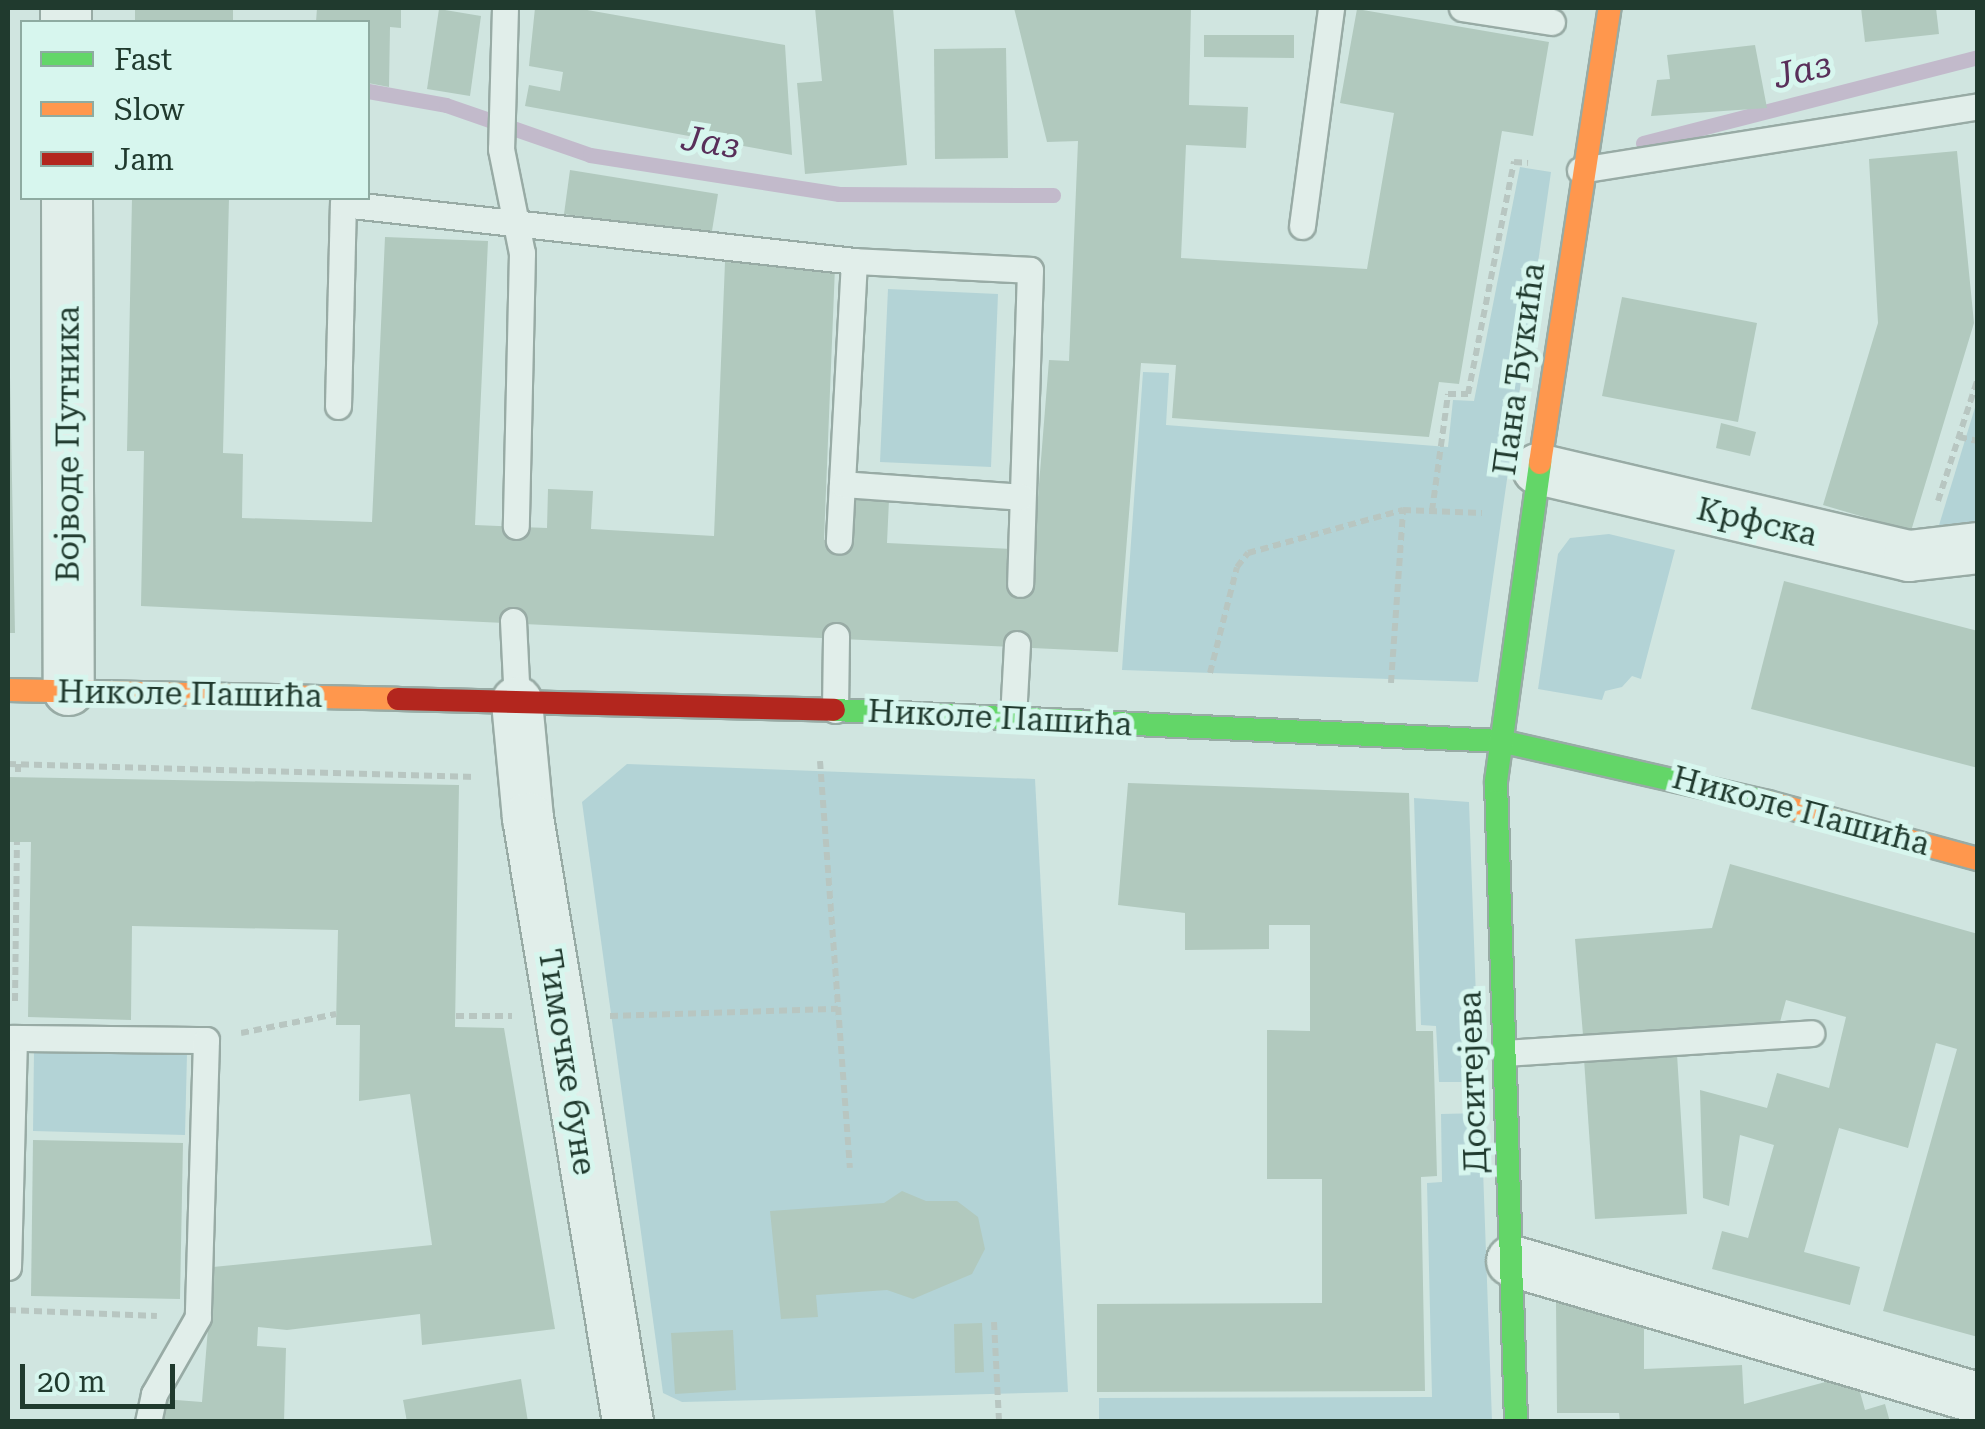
<!DOCTYPE html>
<meta charset="utf-8">
<style>
body{margin:0}
#map{position:relative;width:1985px;height:1429px;overflow:hidden;background:#d0e5e0;font-family:"Roboto Serif",serif}
div>[style]{position:absolute}
[style*='--x']{left:calc(var(--x)*1px);top:calc(var(--y)*1px);width:calc(var(--w)*1px);rotate:calc(var(--a)*1deg)}
.green>*{inset:0;background:#b3d3d6}
.stream>*{height:15px;margin:-7.5px;padding:0 7.5px;transform-origin:7.5px;border-radius:7.5px;background:#c2bacb}
.building>*{inset:0;background:#b1c9be}
.path>*{height:6px;margin-top:-3px;transform-origin:0;background:repeating-linear-gradient(90deg,#b8c6c1 0 8px,transparent 0 13px)}
.roads{filter:drop-shadow(2px 0 #98aba5) drop-shadow(-2px 0 #98aba5) drop-shadow(0 2px #98aba5) drop-shadow(0 -2px #98aba5)}
.lane>*{height:25px;margin:-12.5px;padding:0 12.5px;transform-origin:12.5px;border-radius:12.5px;background:#e1eeea}
.street>*{height:50px;margin:-25px;padding:0 25px;transform-origin:25px;border-radius:25px;background:#e1eeea}
.fast>*{height:22px;margin:-11px;padding:0 11px;transform-origin:11px;border-radius:11px;background:#63d668}
.slow>*{height:22px;margin:-11px;padding:0 11px;transform-origin:11px;border-radius:11px;background:#ff974d}
.jam>*{height:22px;margin:-11px;padding:0 11px;transform-origin:11px;border-radius:11px;background:#b3261e}
span{translate:-50% -50%;white-space:nowrap;text-align:center;line-height:1.15;-webkit-text-stroke:10px #d7f6ee;paint-order:stroke}
.street-label{font-size:32px;color:#203a2e}
.water-label{font-size:35px;color:#592f5a;font-style:italic}
.frame{position:absolute;inset:0;border:10px solid #203a2e;pointer-events:none}
.legend{position:absolute;left:20px;top:20px;width:350px;height:180px;box-sizing:border-box;background:#d7f6ee;border:2px solid #8eaba1;margin:0;padding:12px 18px;list-style:none;font-size:30px;color:#203a2e}
.legend li{display:flex;align-items:center;gap:20px;height:50px}
.legend b{width:50px;border:2px solid #8eaba1}
.scale{position:absolute;left:20px;top:1364px;width:155px;height:45px;box-sizing:border-box;border:5px solid #203a2e;border-top:0;padding-left:12px;font-size:30px;line-height:35px;white-space:nowrap;color:#203a2e;-webkit-text-stroke:8px #d7f6ee;paint-order:stroke}
</style>
<div id="map">
<div class="green">
<div style="clip-path:polygon(1520px 167px,1551px 172px,1478px 682px,1122px 670px,1143px 372px,1169px 373px,1166px 425px,1448px 447px,1453px 400px,1474px 401px)"></div>
<div style="clip-path:polygon(888px 289px,998px 294px,991px 467px,880px 462px)"></div>
<div style="clip-path:polygon(1977px 401px,1977px 529px,1936px 535px)"></div>
<div style="clip-path:polygon(1609px 534px,1675px 550px,1641px 679px,1632px 676px,1622px 687px,1605px 691px,1602px 700px,1538px 689px,1558px 554px,1570px 538px)"></div>
<div style="clip-path:polygon(627px 764px,1035px 779px,1068px 1392px,682px 1402px,663px 1393px,582px 802px)"></div>
<div style="clip-path:polygon(1414px 798px,1469px 802px,1479px 1082px,1439px 1082px,1436px 1026px,1421px 1025px)"></div>
<div style="clip-path:polygon(34px 1050px,187px 1054px,185px 1135px,33px 1131px)"></div>
<div style="clip-path:polygon(1481px 1113px,1492px 1421px,1099px 1421px,1099px 1398px,1432px 1397px,1427px 1183px,1442px 1182px,1441px 1114px)"></div>
</div>
<div class="stream">
<div style="--x:368;--y:91;--w:79;--a:10.2"></div>
<div style="--x:446;--y:105;--w:152;--a:19.1"></div>
<div style="--x:590;--y:155;--w:252;--a:8.9"></div>
<div style="--x:839;--y:194;--w:214;--a:0.3"></div>
<div style="--x:1643;--y:143;--w:346;--a:-14.4"></div>
</div>
<div class="building">
<div style="clip-path:polygon(135px 8px,233px 8px,233px 22px,135px 22px)"></div>
<div style="clip-path:polygon(317px 8px,401px 8px,401px 28px,390px 27px,389px 87px,368px 83px,368px 22px,316px 22px)"></div>
<div style="clip-path:polygon(535px 8px,576px 8px,785px 45px,792px 155px,525px 106px,529px 85px,560px 91px,563px 72px,529px 66px)"></div>
<div style="clip-path:polygon(815px 8px,893px 8px,907px 165px,805px 174px,797px 83px,822px 81px)"></div>
<div style="clip-path:polygon(1014px 8px,1191px 8px,1189px 105px,1248px 107px,1246px 148px,1186px 145px,1181px 258px,1367px 269px,1394px 113px,1340px 103px,1357px 9px,1549px 42px,1533px 136px,1502px 131px,1459px 384px,1439px 382px,1429px 437px,1172px 418px,1176px 365px,1141px 363px,1118px 652px,141px 606px,144px 451px,127px 451px,132px 198px,229px 198px,223px 453px,243px 454px,242px 518px,372px 522px,385px 237px,488px 241px,475px 525px,547px 528px,548px 489px,593px 491px,591px 529px,714px 536px,725px 262px,835px 267px,824px 540px,851px 541px,853px 498px,889px 500px,887px 543px,1012px 549px,1031px 584px,1049px 360px,1069px 361px,1078px 141px,1047px 142px)"></div>
<div style="clip-path:polygon(1861px 8px,1936px 8px,1939px 34px,1865px 42px)"></div>
<div style="clip-path:polygon(439px 9px,481px 16px,470px 96px,427px 89px)"></div>
<div style="clip-path:polygon(1204px 35px,1294px 35px,1294px 58px,1204px 57px)"></div>
<div style="clip-path:polygon(1755px 45px,1767px 108px,1651px 116px,1657px 80px,1670px 79px,1667px 55px)"></div>
<div style="clip-path:polygon(1006px 48px,1008px 158px,935px 159px,934px 49px)"></div>
<div style="clip-path:polygon(1957px 151px,1974px 323px,1911px 531px,1823px 505px,1878px 323px,1869px 159px)"></div>
<div style="clip-path:polygon(570px 170px,718px 194px,711px 237px,564px 214px)"></div>
<div style="clip-path:polygon(8px 274px,15px 633px,8px 633px)"></div>
<div style="clip-path:polygon(1622px 297px,1757px 323px,1738px 422px,1602px 396px)"></div>
<div style="clip-path:polygon(1721px 423px,1756px 432px,1750px 456px,1716px 448px)"></div>
<div style="clip-path:polygon(1784px 581px,1978px 631px,1978px 768px,1751px 709px)"></div>
<div style="clip-path:polygon(8px 777px,459px 785px,455px 1027px,504px 1028px,555px 1329px,422px 1345px,420px 1314px,287px 1330px,258px 1327px,257px 1346px,286px 1348px,284px 1422px,162px 1422px,163px 1399px,202px 1402px,213px 1267px,432px 1245px,410px 1094px,359px 1101px,360px 1025px,336px 1025px,338px 930px,132px 926px,131px 1020px,28px 1017px,31px 842px,8px 842px)"></div>
<div style="clip-path:polygon(1128px 783px,1409px 793px,1416px 1031px,1433px 1031px,1437px 1176px,1421px 1177px,1425px 1391px,1097px 1392px,1097px 1304px,1322px 1303px,1322px 1179px,1267px 1179px,1267px 1030px,1310px 1031px,1310px 925px,1269px 925px,1269px 949px,1185px 950px,1185px 913px,1118px 905px)"></div>
<div style="clip-path:polygon(1730px 864px,1978px 934px,1978px 1337px,1883px 1311px,1957px 1049px,1936px 1043px,1908px 1148px,1839px 1128px,1804px 1252px,1860px 1267px,1850px 1305px,1712px 1269px,1722px 1231px,1748px 1238px,1774px 1145px,1740px 1135px,1729px 1206px,1703px 1198px,1700px 1090px,1767px 1108px,1777px 1073px,1829px 1088px,1846px 1017px,1786px 1000px,1780px 1022px,1583px 1035px,1575px 939px,1712px 928px)"></div>
<div style="clip-path:polygon(1677px 1054px,1687px 1214px,1595px 1219px,1584px 1059px)"></div>
<div style="clip-path:polygon(33px 1140px,183px 1143px,180px 1299px,31px 1296px)"></div>
<div style="clip-path:polygon(902px 1191px,926px 1201px,957px 1201px,978px 1217px,985px 1249px,972px 1274px,913px 1299px,887px 1290px,816px 1295px,818px 1317px,781px 1319px,770px 1211px,884px 1203px)"></div>
<div style="clip-path:polygon(1577px 1293px,1644px 1309px,1644px 1369px,1742px 1365px,1744px 1404px,1855px 1374px,1865px 1410px,1885px 1404px,1890px 1422px,1620px 1422px,1619px 1413px,1557px 1413px,1556px 1303px)"></div>
<div style="clip-path:polygon(982px 1323px,984px 1372px,955px 1373px,954px 1324px)"></div>
<div style="clip-path:polygon(733px 1330px,736px 1390px,675px 1394px,671px 1333px)"></div>
<div style="clip-path:polygon(521px 1379px,528px 1422px,407px 1422px,403px 1400px)"></div>
</div>
<div class="path">
<div style="--x:1959;--y:437;--w:19;--a:12"></div>
<div style="--x:1938;--y:501;--w:129;--a:-72"></div>
<div style="--x:1432;--y:511;--w:118;--a:-82.2"></div>
<div style="--x:1448;--y:394;--w:20;--a:0"></div>
<div style="--x:1468;--y:394;--w:237;--a:-78.8"></div>
<div style="--x:1514;--y:162;--w:14;--a:4"></div>
<div style="--x:1210;--y:673;--w:109;--a:-75.7"></div>
<div style="--x:1237;--y:567;--w:18;--a:-52"></div>
<div style="--x:1248;--y:553;--w:161;--a:-15.5"></div>
<div style="--x:1403;--y:510;--w:79;--a:2.2"></div>
<div style="--x:1391;--y:683;--w:173;--a:-86"></div>
<div style="--x:820;--y:761;--w:408;--a:85.8"></div>
<div style="--x:8;--y:764;--w:468;--a:1.6"></div>
<div style="--x:18;--y:764;--w:13;--a:90"></div>
<div style="--x:15;--y:1001;--w:159;--a:-89.3"></div>
<div style="--x:456;--y:1016;--w:56;--a:0"></div>
<div style="--x:610;--y:1016;--w:228;--a:-1.8"></div>
<div style="--x:241;--y:1033;--w:97;--a:-11.3"></div>
<div style="--x:8;--y:1310;--w:149;--a:2.3"></div>
<div style="--x:994;--y:1322;--w:100;--a:87.1"></div>
</div>
<div class="roads">
<div class="lane">
<div style="--x:505;--y:8;--w:141;--a:91.6"></div>
<div style="--x:501;--y:149;--w:106;--a:78.6"></div>
<div style="--x:522;--y:253;--w:273;--a:91.3"></div>
<div style="--x:1462;--y:8;--w:91;--a:8.8"></div>
<div style="--x:1580;--y:170;--w:403;--a:-9.1"></div>
<div style="--x:1302;--y:226;--w:220;--a:-82.4"></div>
<div style="--x:854;--y:261;--w:176;--a:2.9"></div>
<div style="--x:1030;--y:270;--w:314;--a:91.8"></div>
<div style="--x:338;--y:406;--w:202;--a:-88.6"></div>
<div style="--x:343;--y:204;--w:514;--a:6.36"></div>
<div style="--x:854;--y:261;--w:280;--a:93.1"></div>
<div style="--x:842;--y:484;--w:180;--a:4.1"></div>
<div style="--x:513;--y:621;--w:81;--a:87.2"></div>
<div style="--x:835;--y:710;--w:74;--a:-89.2"></div>
<div style="--x:1013;--y:718;--w:74;--a:-86.9"></div>
<div style="--x:8;--y:1038;--w:6;--a:0"></div>
<div style="--x:14;--y:1038;--w:229;--a:91.5"></div>
<div style="--x:14;--y:1038;--w:192;--a:0.6"></div>
<div style="--x:206;--y:1040;--w:277;--a:91.7"></div>
<div style="--x:198;--y:1317;--w:89;--a:119.7"></div>
<div style="--x:154;--y:1394;--w:29;--a:102"></div>
<div style="--x:1505;--y:1053;--w:307;--a:-3.7"></div>
</div>
<div class="street">
<div style="--x:66;--y:8;--w:14;--a:90"></div>
<div style="--x:67;--y:198;--w:492;--a:89.8"></div>
<div style="--x:1538;--y:469;--w:381;--a:13.2"></div>
<div style="--x:1909;--y:556;--w:69;--a:-6.6"></div>
<div style="--x:517;--y:702;--w:117;--a:84.6"></div>
<div style="--x:528;--y:818;--w:612;--a:80.6"></div>
<div style="--x:1512;--y:1261;--w:486;--a:16.4"></div>
</div>
<div class="fast">
<div style="--x:834;--y:710;--w:667;--a:2.66"></div>
<div style="--x:1500;--y:741;--w:275;--a:12.8"></div>
<div style="--x:1516;--y:1422;--w:641;--a:-91.79"></div>
<div style="--x:1496;--y:781;--w:321;--a:-82.1"></div>
</div>
<div class="slow">
<div style="--x:1540;--y:463;--w:460;--a:-81.3"></div>
<div style="--x:8;--y:690;--w:390;--a:1.3"></div>
<div style="--x:1768;--y:802;--w:218;--a:15.2"></div>
</div>
<div class="jam">
<div style="--x:398;--y:699;--w:436;--a:1.4"></div>
</div>
</div>
<div class="street-label">
<span style="left:1519px;top:369px;rotate:-82deg">Пана Ђукића</span>
<span style="left:68px;top:444px;rotate:-90deg">Војводе Путника</span>
<span style="left:1757px;top:522px;rotate:13deg">Крфска</span>
<span style="left:190px;top:694px;rotate:1deg">Николе Пашића</span>
<span style="left:1000px;top:718px;rotate:3deg">Николе Пашића</span>
<span style="left:1801px;top:811px;rotate:15deg">Николе Пашића</span>
<span style="left:567px;top:1062px;rotate:81deg">Тимочке буне</span>
<span style="left:1473px;top:1082px;rotate:-92deg">Доситејева</span>
</div>
<div class="water-label">
<span style="left:1803px;top:71px;rotate:-14deg">Јаз</span>
<span style="left:711px;top:143px;rotate:9deg">Јаз</span>
</div>
<div class="frame"></div>
<ul class="legend">
<li><b style="height:12px;background:#63d668"></b>Fast</li>
<li><b style="height:12px;background:#ff974d"></b>Slow</li>
<li><b style="height:12px;background:#b3261e"></b>Jam</li>
</ul>
<div class="scale">20 m</div>
</div>
